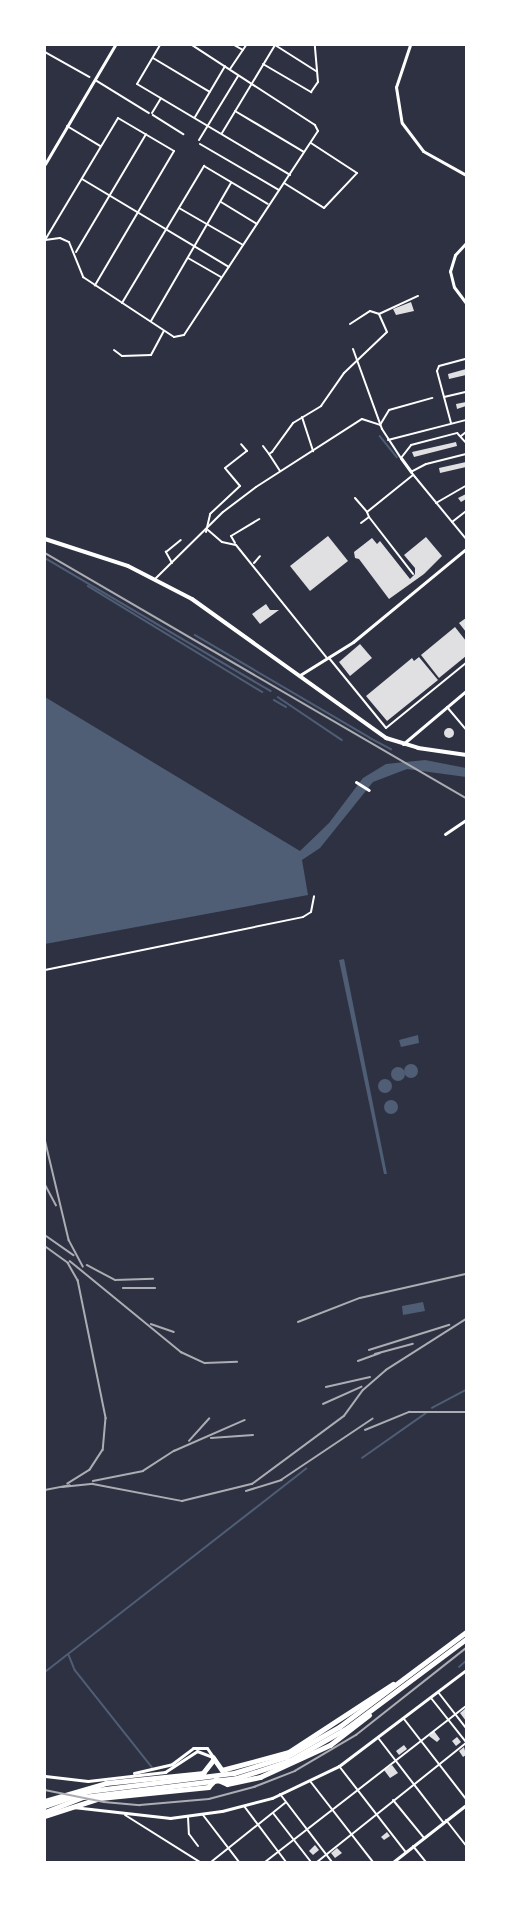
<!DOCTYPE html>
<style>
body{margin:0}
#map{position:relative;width:511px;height:1907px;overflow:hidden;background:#2d3142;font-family:"Nunito Sans",sans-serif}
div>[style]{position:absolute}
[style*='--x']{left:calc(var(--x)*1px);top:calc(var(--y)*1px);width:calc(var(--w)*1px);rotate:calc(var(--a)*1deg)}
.water>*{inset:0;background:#4f5d75}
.round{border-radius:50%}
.stream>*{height:1.5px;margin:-0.75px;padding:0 0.75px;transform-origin:0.75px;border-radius:0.75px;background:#4f5d75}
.building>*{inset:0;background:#e0e0e3}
.path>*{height:1.5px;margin:-0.75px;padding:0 0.75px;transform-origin:0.75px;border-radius:0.75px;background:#fff}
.minor>*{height:2px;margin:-1px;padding:0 1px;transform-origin:1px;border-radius:1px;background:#fff}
.tertiary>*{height:3px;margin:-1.5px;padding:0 1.5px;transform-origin:1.5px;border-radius:1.5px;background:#fff}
.secondary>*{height:3px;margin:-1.5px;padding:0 1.5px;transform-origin:1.5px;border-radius:1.5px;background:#fff}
.trunk>*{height:4px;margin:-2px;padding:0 2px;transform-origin:2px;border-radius:2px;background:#fff}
.motorway>*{height:4.5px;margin:-2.25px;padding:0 2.25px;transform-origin:2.25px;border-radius:2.25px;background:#fff}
.rail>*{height:1.5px;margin:-0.75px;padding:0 0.75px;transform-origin:0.75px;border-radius:0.75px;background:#abadb3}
span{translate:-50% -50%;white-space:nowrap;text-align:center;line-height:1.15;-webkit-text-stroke:4.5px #fff;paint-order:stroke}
.frame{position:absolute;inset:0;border:46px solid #fff;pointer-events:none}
</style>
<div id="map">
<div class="water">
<div style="clip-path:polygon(45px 697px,300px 851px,329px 823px,363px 778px,386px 764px,425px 760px,466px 768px,466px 777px,407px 769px,373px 782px,320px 848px,302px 860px,308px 895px,45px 944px)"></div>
<div style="clip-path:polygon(344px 959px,387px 1174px,384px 1174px,339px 960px)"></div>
<div style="clip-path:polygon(418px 1035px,419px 1043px,401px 1047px,399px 1040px)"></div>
<div class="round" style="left:404px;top:1064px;width:14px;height:14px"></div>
<div class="round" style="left:391px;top:1067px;width:14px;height:14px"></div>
<div class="round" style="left:378px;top:1079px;width:14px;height:14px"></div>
<div class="round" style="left:384px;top:1100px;width:14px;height:14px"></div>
<div style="clip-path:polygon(423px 1302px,425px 1311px,403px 1315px,402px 1306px)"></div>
</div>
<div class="stream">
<div style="--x:380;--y:436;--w:27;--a:51"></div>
<div style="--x:45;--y:558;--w:262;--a:30.5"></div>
<div style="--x:88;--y:586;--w:204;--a:31.3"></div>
<div style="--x:195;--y:635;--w:202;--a:30.4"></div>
<div style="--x:278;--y:697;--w:77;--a:33.9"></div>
<div style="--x:274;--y:700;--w:14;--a:30"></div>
<div style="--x:370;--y:738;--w:24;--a:28"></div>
<div style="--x:432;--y:1408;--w:38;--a:-28"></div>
<div style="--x:362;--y:1458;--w:78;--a:-35.1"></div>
<div style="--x:69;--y:1655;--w:16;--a:68"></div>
<div style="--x:75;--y:1670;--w:124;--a:51.6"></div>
<div style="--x:459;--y:1667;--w:9;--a:-41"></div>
<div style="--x:45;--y:1672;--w:331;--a:-37.9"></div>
</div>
<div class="building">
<div style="clip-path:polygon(411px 302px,414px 311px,396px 315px,393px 309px)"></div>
<div style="clip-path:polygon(466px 369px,466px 375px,449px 379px,448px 374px)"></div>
<div style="clip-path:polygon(466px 402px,466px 406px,457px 409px,456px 404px)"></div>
<div style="clip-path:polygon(456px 442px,457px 446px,414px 457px,412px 452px)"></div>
<div style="clip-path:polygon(466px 462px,466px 467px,440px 473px,439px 468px)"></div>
<div style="clip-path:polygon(466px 494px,466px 499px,461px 502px,458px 498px)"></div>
<div style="clip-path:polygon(328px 536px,348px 561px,310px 591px,290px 566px)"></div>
<div style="clip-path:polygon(426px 537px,442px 556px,424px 574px,389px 599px,359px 559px,355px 558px,354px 552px,372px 538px,377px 544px,380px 541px,410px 579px,415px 574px,415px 568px,404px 555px)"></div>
<div style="clip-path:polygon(266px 604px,270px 610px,279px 610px,260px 624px,252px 614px)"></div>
<div style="clip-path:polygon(466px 618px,466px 632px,459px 623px)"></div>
<div style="clip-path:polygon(455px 627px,466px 641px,466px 656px,439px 678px,421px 655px)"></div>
<div style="clip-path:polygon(360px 644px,372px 658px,350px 676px,339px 662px)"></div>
<div style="clip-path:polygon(419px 657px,438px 680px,387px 721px,366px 696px,412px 658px,414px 661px)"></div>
<div class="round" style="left:444px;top:728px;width:10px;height:10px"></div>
<div style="clip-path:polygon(466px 1708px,466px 1721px,460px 1713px)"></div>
<div style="clip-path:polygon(434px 1731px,440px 1739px,437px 1742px,429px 1736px)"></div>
<div style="clip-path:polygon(457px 1737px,461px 1742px,456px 1746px,452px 1741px)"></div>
<div style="clip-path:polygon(404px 1745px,407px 1749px,399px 1755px,396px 1751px)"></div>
<div style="clip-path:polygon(464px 1747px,466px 1755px,463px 1757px,459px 1751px)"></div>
<div style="clip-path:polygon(392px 1765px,398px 1773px,390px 1778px,384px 1770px)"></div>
<div style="clip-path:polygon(387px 1832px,390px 1836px,384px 1840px,381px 1837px)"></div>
<div style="clip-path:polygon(315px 1845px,319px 1850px,313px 1855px,309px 1851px)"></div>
<div style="clip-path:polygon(337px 1848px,342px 1853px,335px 1858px,331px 1853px)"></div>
</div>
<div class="path">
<div style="--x:45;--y:52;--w:51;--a:29.1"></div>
<div style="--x:97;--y:81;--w:61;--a:31.6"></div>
<div style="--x:153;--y:115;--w:36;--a:32"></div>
</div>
<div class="minor">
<div style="--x:72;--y:45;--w:2;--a:0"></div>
<div style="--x:160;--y:45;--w:45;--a:120.5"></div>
<div style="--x:137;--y:84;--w:178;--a:30.7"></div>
<div style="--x:234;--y:45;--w:10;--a:29"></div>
<div style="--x:275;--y:45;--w:49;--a:32.4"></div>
<div style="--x:153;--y:58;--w:66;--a:30.8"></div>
<div style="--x:263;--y:64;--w:56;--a:30.3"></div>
<div style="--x:311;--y:92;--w:12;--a:-55"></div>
<div style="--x:318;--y:82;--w:37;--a:-95"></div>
<div style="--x:230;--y:69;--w:29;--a:-56"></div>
<div style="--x:235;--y:111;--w:80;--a:30.7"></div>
<div style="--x:152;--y:113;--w:17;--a:-59"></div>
<div style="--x:195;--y:117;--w:59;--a:-59.5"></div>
<div style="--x:67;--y:126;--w:39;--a:31"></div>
<div style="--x:222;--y:133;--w:103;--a:-58.9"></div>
<div style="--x:199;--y:140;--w:75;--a:-58.6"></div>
<div style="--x:200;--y:144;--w:91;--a:30.2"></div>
<div style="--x:82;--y:179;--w:171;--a:30.9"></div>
<div style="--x:284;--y:183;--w:47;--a:32"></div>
<div style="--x:324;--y:208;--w:48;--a:-46.7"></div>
<div style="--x:357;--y:173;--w:55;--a:-146.9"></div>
<div style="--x:221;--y:202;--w:42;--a:31.4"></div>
<div style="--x:179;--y:208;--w:74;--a:30"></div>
<div style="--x:45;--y:240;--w:15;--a:-8"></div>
<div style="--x:60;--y:238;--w:10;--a:24"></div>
<div style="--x:69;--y:242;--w:38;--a:68"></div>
<div style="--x:83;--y:277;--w:109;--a:33.4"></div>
<div style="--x:174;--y:337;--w:10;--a:-11"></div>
<div style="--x:184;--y:335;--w:244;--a:-56.7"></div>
<div style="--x:318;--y:131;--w:7;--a:-117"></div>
<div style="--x:315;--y:125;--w:147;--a:-147"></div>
<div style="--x:45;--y:240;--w:142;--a:-59.1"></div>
<div style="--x:118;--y:118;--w:65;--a:30.5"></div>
<div style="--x:174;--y:151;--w:156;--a:120.5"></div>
<div style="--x:76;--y:252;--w:137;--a:-59.3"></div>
<div style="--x:188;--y:258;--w:38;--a:30"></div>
<div style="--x:122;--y:303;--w:160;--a:-59.1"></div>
<div style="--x:204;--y:166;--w:74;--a:30.7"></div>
<div style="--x:151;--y:321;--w:160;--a:-59.9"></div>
<div style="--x:350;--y:324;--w:24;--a:-33"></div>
<div style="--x:370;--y:311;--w:9;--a:18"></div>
<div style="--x:353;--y:349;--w:85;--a:70.1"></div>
<div style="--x:382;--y:429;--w:35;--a:57"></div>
<div style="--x:401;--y:458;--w:16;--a:-52"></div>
<div style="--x:411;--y:445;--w:48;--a:-14.6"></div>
<div style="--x:114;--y:350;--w:10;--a:37"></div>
<div style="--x:122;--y:356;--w:29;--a:-2"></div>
<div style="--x:151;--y:355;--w:27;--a:-62"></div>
<div style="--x:444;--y:397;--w:23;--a:-13"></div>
<div style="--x:302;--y:417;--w:36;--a:72"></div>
<div style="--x:451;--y:423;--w:54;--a:-105.1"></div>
<div style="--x:437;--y:371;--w:5;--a:-68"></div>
<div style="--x:439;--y:366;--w:28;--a:-15"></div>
<div style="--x:380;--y:425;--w:17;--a:-59"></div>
<div style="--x:389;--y:410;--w:45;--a:-15.6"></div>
<div style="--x:458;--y:434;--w:12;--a:48"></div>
<div style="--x:461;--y:436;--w:6;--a:-39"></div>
<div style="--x:388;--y:440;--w:81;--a:-14.4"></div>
<div style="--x:263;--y:446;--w:10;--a:53"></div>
<div style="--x:269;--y:454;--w:4;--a:-34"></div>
<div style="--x:272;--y:452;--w:36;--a:-54"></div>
<div style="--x:293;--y:423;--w:33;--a:-31"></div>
<div style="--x:321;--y:406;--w:40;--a:-55.1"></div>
<div style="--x:344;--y:373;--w:59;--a:-43.6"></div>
<div style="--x:387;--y:332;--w:20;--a:-114"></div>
<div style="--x:379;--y:314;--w:43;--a:-24.8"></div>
<div style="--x:269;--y:454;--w:20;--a:57"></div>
<div style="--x:466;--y:454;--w:41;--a:166"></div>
<div style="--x:426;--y:464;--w:17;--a:152"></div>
<div style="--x:411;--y:472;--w:87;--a:50.6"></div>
<div style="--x:355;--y:498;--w:18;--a:49"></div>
<div style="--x:436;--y:503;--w:34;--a:-30"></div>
<div style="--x:369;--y:517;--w:72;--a:52.3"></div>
<div style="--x:452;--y:522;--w:18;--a:-38"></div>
<div style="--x:361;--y:523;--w:10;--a:-37"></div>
<div style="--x:369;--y:517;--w:5;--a:-112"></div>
<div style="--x:367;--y:512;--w:59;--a:-38.8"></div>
<div style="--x:208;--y:530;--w:18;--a:41"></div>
<div style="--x:222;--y:542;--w:14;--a:12"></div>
<div style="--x:236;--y:545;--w:144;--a:51.2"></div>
<div style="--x:206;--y:532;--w:18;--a:-77"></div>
<div style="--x:210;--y:514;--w:41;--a:-43"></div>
<div style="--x:240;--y:486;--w:23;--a:-130"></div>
<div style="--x:225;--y:468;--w:28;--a:-38"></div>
<div style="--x:247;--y:451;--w:9;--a:-131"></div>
<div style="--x:235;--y:543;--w:8;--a:-120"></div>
<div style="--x:231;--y:536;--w:33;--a:-31"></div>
<div style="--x:172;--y:563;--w:13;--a:-119"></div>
<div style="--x:166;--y:552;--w:19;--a:-39"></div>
<div style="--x:254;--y:563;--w:9;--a:-49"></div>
<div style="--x:155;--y:579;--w:95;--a:-44.6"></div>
<div style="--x:223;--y:512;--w:41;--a:-37.1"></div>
<div style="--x:256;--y:487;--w:126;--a:-32.7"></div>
<div style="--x:362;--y:419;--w:19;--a:18"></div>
<div style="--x:329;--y:658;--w:90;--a:50.8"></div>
<div style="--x:386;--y:728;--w:103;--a:-39.1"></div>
<div style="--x:447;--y:707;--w:30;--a:50"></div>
<div style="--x:45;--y:970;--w:263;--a:-11.6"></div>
<div style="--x:303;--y:917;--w:9;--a:-32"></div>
<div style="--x:311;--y:912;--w:16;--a:-79"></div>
<div style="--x:438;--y:1692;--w:46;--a:52.1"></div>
<div style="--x:431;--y:1698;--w:56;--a:51.5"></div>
<div style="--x:404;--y:1719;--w:101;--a:52.2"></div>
<div style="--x:379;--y:1739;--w:105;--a:52.4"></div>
<div style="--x:339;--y:1766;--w:108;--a:52.2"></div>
<div style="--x:310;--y:1781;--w:103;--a:52.1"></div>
<div style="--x:280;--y:1794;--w:86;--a:52.6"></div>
<div style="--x:393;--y:1800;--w:49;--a:50.8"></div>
<div style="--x:244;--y:1806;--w:70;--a:53.1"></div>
<div style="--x:273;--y:1813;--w:62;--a:52.2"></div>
<div style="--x:125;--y:1815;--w:89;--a:32.1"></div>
<div style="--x:203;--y:1815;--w:59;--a:52.5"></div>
<div style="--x:188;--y:1817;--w:17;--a:87"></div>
<div style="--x:189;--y:1834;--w:15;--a:53"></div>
<div style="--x:446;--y:1820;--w:33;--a:52"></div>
<div style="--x:413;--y:1846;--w:21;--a:51"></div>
<div style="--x:211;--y:1862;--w:95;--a:-38.6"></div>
<div style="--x:265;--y:1862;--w:254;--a:-37.8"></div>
<div style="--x:317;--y:1862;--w:191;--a:-38.6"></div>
</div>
<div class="tertiary">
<div style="--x:410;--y:45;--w:44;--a:108.4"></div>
<div style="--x:396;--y:87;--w:36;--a:81"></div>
<div style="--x:402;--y:123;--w:35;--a:53"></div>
<div style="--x:423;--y:151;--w:49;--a:29.2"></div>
<div style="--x:45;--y:164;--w:138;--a:-59.5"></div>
<div style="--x:466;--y:243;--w:16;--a:133"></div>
<div style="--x:455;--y:255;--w:17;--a:107"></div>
<div style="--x:450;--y:271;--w:16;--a:76"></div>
<div style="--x:454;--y:287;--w:20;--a:53"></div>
<div style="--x:401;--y:458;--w:17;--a:54"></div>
<div style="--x:300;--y:675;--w:62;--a:-31.9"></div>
<div style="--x:353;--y:642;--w:146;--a:-39.5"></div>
<div style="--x:356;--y:782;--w:15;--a:32"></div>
<div style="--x:445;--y:834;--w:25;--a:-34"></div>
<div style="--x:134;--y:1773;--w:39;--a:-13"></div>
<div style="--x:172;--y:1764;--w:26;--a:-37"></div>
<div style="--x:193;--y:1748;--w:14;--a:0"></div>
<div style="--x:207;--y:1748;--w:11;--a:56"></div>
<div style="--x:45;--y:1776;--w:43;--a:6.6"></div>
<div style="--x:88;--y:1781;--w:78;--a:-6.7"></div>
<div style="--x:165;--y:1772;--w:38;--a:-33"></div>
<div style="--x:197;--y:1751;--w:17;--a:21"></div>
<div style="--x:73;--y:1807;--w:98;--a:6.5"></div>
<div style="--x:170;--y:1818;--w:52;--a:-7.7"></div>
<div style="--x:222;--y:1811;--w:52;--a:-14.6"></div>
<div style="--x:272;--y:1798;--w:74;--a:-25.5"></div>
<div style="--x:339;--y:1766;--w:159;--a:-37.1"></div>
<div style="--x:393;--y:1862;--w:93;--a:-38"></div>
</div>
<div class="secondary">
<div style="--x:403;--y:744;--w:82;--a:-40.1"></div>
</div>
<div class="trunk">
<div style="--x:45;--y:539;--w:87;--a:18"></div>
<div style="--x:128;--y:566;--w:72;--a:27.3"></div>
<div style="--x:192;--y:599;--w:239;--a:35.6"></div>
<div style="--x:386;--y:738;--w:34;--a:17"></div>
<div style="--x:418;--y:748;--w:49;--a:8.3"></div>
</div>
<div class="motorway">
<div style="--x:213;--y:1757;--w:16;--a:55"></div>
<div style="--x:222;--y:1770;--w:69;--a:-15"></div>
<div style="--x:289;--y:1752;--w:124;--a:-33.2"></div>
<div style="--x:45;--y:1801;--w:64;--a:-16.4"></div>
<div style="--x:106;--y:1783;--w:98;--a:-5.9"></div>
<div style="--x:203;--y:1773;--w:16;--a:-52"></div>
<div style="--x:45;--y:1806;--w:46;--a:-18.8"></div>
<div style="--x:89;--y:1791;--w:146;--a:-7.1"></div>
<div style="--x:234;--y:1773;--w:54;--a:-17.1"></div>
<div style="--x:286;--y:1757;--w:61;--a:-29.5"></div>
<div style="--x:339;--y:1727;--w:159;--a:-36.8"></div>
<div style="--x:45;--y:1812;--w:41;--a:-21.5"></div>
<div style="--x:83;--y:1797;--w:155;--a:-7"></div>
<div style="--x:237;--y:1778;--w:55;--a:-18.1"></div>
<div style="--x:289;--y:1761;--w:67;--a:-29.6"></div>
<div style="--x:347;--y:1728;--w:149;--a:-36.8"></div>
<div style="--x:45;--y:1816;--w:58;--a:-18.1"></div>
<div style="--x:100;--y:1798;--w:109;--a:-5.8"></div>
<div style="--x:208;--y:1787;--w:11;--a:-45"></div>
<div style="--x:216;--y:1779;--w:12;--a:24"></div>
<div style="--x:227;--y:1784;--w:34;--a:-12"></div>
<div style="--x:260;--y:1777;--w:77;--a:-24.6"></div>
<div style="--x:330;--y:1745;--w:49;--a:-37.6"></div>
</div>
<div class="rail">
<div style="--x:45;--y:553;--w:487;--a:30.2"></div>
<div style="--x:45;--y:1139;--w:104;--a:76.6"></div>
<div style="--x:69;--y:1240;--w:30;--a:62"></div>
<div style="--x:45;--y:1184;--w:24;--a:62"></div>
<div style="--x:45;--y:1235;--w:35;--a:35"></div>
<div style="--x:45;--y:1246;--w:29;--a:36"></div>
<div style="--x:68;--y:1263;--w:20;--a:60"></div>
<div style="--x:78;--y:1280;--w:141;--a:78.5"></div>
<div style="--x:106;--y:1418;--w:32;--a:95"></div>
<div style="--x:103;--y:1450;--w:24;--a:123"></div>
<div style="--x:90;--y:1470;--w:26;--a:148"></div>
<div style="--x:70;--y:1261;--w:144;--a:39.3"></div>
<div style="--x:181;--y:1352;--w:26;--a:25"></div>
<div style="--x:205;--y:1363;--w:32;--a:-2"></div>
<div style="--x:87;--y:1265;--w:32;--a:28"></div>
<div style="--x:115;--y:1280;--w:38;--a:-2"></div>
<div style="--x:123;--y:1288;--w:32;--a:0"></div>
<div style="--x:298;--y:1322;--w:66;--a:-21.2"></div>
<div style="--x:360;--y:1298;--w:109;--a:-12.8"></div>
<div style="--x:151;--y:1324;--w:24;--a:19"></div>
<div style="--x:369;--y:1350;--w:84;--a:-17.4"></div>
<div style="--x:375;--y:1354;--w:39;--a:-15"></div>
<div style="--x:358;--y:1361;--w:23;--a:-20"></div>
<div style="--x:326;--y:1387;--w:45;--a:-12.8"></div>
<div style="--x:323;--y:1404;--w:42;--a:-24.1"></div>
<div style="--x:365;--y:1430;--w:48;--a:-22.2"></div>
<div style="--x:409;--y:1412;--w:57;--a:0"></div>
<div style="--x:211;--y:1438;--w:42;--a:-4.1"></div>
<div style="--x:189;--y:1441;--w:30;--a:-48"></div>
<div style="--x:93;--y:1481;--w:51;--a:-11.3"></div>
<div style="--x:143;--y:1471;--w:37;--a:-33"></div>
<div style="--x:174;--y:1451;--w:77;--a:-23.6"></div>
<div style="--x:62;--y:1487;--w:31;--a:-6"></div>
<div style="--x:93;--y:1484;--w:91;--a:10.8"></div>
<div style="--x:182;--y:1501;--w:72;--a:-13.7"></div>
<div style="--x:252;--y:1484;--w:114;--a:-36.5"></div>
<div style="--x:344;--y:1416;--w:32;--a:-54"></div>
<div style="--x:363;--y:1390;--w:30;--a:-41"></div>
<div style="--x:386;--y:1370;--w:95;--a:-32.5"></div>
<div style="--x:45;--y:1490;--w:25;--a:-11"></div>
<div style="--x:246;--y:1491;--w:37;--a:-17"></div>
<div style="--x:281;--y:1480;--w:110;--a:-33.8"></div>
<div style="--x:45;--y:1790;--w:60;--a:11.5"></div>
<div style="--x:104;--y:1802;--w:36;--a:5"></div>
<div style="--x:140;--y:1805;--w:69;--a:-5"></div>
<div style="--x:209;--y:1799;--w:47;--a:-14.9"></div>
<div style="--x:254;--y:1787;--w:44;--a:-21.3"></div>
<div style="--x:295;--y:1771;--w:71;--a:-30.5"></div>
<div style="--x:356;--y:1735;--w:140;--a:-38.3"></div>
</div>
<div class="frame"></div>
</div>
